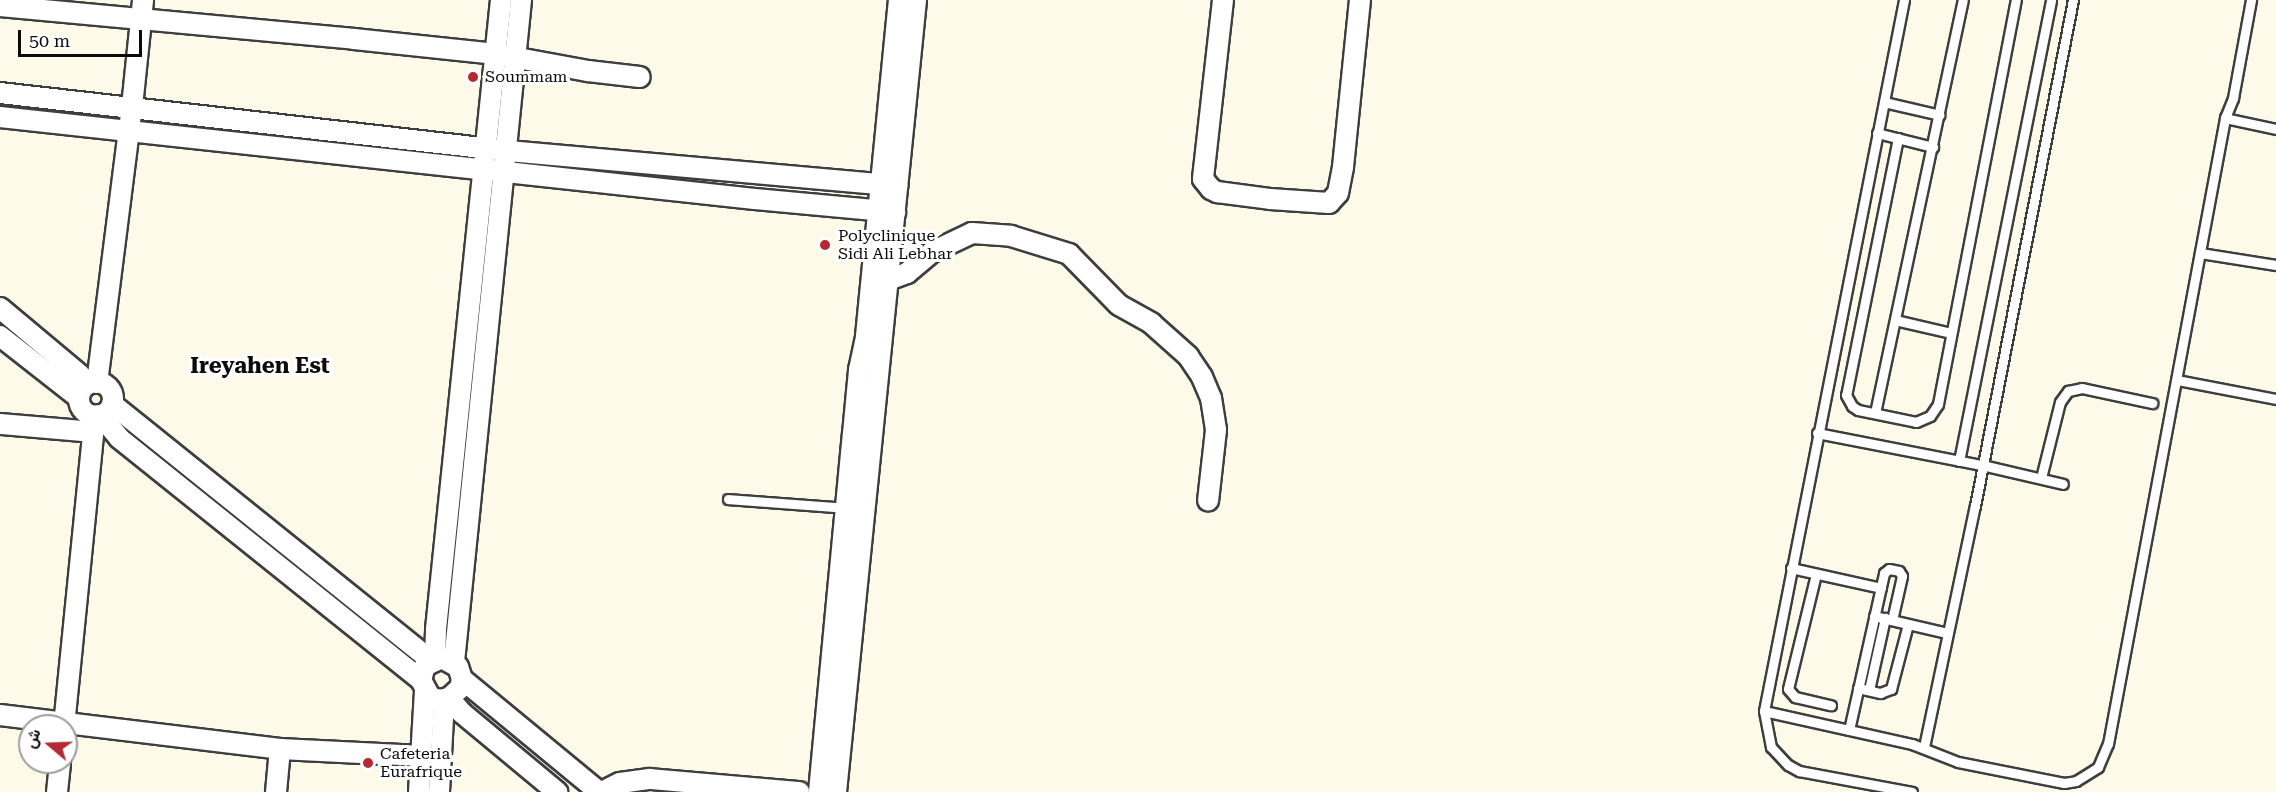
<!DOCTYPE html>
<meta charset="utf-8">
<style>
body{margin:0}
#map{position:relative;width:2276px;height:792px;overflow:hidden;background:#fefaea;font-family:"Roboto Serif",Vazirmatn,serif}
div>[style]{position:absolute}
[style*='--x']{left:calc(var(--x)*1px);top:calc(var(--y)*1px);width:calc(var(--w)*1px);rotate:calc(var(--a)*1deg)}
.roads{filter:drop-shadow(2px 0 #3e3e3e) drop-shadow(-2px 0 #3e3e3e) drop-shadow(0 2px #3e3e3e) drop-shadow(0 -2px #3e3e3e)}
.service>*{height:9px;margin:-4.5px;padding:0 4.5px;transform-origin:4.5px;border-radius:4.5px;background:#fff}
.minor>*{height:20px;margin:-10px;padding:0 10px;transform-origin:10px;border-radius:10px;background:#fff}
.minor>.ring{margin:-10px;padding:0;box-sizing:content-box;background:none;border:20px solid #fff;border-radius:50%}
.dots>*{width:16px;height:16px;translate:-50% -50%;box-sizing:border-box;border:3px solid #fff;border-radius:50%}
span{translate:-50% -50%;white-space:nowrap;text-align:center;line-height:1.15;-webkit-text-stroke:6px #fff;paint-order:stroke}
.poi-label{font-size:16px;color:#0b0b0b}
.left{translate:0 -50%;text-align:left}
.district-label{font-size:22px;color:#0b0b0b;font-weight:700}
.north{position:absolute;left:18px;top:714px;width:60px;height:60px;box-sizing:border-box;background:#fff;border:2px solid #9d9d9d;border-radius:50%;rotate:289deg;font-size:16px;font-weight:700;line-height:24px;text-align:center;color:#0b0b0b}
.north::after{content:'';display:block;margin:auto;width:21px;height:27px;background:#b62833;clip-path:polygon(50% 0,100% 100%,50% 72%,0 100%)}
.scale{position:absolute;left:18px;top:30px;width:124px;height:27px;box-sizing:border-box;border:3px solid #0b0b0b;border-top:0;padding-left:8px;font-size:18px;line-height:21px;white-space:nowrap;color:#0b0b0b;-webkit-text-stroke:4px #fff;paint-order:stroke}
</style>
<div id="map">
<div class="roads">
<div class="service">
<div style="--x:1904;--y:0;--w:725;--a:101.14"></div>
<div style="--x:1764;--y:711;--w:37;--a:79"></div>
<div style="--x:1771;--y:747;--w:25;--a:47"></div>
<div style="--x:1788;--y:765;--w:13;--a:29"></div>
<div style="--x:1799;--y:771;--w:115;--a:10.5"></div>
<div style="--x:1884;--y:102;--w:57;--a:13.1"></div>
<div style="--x:2225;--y:118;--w:52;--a:12.2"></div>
<div style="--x:1877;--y:133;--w:58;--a:14"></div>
<div style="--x:1898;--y:138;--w:262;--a:101.4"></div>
<div style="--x:1846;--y:395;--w:13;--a:61"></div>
<div style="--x:1852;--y:406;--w:7;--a:34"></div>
<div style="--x:1858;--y:410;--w:59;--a:11.7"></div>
<div style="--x:1916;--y:422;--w:15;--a:-23"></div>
<div style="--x:1930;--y:416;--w:14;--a:-56"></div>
<div style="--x:1938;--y:404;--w:411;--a:-79.1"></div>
<div style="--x:2200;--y:253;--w:77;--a:9"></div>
<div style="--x:1895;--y:320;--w:57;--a:13.1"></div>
<div style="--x:2177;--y:380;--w:101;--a:10.9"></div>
<div style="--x:1875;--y:413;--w:422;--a:-78"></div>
<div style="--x:1817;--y:433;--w:168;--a:11"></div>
<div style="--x:1982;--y:465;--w:83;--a:13.2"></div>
<div style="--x:1959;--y:461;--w:470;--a:-78.7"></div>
<div style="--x:2041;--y:478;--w:78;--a:-76"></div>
<div style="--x:2060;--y:402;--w:14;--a:-54"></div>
<div style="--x:2068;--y:391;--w:14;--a:-12"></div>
<div style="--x:2082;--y:388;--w:72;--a:12.1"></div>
<div style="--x:728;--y:499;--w:119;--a:4.3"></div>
<div style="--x:1791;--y:568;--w:92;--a:12.5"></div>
<div style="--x:1816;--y:574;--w:118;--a:103.7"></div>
<div style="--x:1788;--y:689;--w:11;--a:49"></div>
<div style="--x:1795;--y:697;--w:37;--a:13"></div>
<div style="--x:1874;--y:616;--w:75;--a:13.1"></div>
<div style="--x:1858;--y:688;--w:23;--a:13"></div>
<div style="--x:1880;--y:693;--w:12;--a:-20"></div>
<div style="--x:1891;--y:689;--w:67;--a:-75.3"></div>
<div style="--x:1869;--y:690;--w:74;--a:-77.5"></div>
<div style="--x:1764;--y:711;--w:152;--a:12.6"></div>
<div style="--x:1912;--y:744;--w:49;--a:21.4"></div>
<div style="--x:1958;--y:762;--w:108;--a:11.2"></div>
<div style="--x:2064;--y:783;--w:12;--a:-9"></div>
<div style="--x:2076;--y:781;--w:26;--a:-32"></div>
<div style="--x:2098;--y:767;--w:25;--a:-67"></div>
<div style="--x:2108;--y:744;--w:637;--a:-79.41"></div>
<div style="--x:2225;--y:118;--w:22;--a:-68"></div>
<div style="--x:2233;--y:98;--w:100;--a:-79.6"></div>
<div style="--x:1849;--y:730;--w:161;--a:-77.4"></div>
<div style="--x:1884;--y:573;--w:6;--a:-39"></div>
<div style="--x:1889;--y:569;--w:10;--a:11"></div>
<div style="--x:1899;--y:571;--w:6;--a:59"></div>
<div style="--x:1902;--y:576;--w:45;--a:102.8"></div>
<div style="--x:1924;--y:747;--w:246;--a:-78.1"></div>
<div style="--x:1975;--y:506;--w:515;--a:-79.04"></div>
</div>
<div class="minor">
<div style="--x:1223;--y:0;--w:180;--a:96.4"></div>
<div style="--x:1203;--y:179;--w:13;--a:51"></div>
<div style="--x:1211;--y:189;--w:7;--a:27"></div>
<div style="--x:1217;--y:192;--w:53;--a:7.5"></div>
<div style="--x:1270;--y:199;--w:59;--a:3.9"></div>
<div style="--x:1329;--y:203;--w:13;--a:-48"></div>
<div style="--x:1338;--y:193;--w:26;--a:-79"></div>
<div style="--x:1343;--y:167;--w:168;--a:-84.2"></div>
<div style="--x:0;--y:6;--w:356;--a:5.3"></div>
<div style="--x:354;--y:39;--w:143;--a:6"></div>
<div style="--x:496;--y:54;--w:94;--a:10.5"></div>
<div style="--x:588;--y:71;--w:52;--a:6.6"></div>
<div style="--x:0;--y:93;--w:511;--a:6.51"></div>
<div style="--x:508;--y:151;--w:391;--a:5.1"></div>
<div style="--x:0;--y:117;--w:759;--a:6.2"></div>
<div style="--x:755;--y:199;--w:141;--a:5.3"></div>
<div style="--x:888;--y:280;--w:20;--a:-20"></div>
<div style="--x:907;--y:273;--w:33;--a:-40"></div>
<div style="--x:932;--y:252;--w:44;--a:-25.4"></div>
<div style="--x:972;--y:233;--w:39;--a:4"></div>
<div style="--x:1011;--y:236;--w:61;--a:17.2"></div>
<div style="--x:1069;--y:254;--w:71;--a:45.6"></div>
<div style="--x:1119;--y:305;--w:37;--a:29"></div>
<div style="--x:1151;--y:323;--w:50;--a:41.7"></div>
<div style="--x:1188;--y:356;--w:25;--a:56"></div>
<div style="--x:1202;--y:377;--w:23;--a:67"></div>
<div style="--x:1211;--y:398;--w:32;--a:81"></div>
<div style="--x:1216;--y:430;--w:71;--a:96.4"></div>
<div style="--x:0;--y:308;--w:104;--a:39.9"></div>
<div style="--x:80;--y:375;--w:12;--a:55"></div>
<div style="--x:0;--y:336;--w:100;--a:38.1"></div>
<div class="ring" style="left:79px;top:382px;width:14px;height:14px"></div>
<div style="--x:97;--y:383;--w:278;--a:-82.8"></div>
<div style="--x:132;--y:107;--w:108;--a:-84.1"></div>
<div style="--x:112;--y:404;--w:410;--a:38.8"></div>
<div style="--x:100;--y:415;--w:30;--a:50"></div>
<div style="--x:119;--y:438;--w:387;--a:38.7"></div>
<div style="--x:421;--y:680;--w:19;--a:62"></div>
<div style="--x:430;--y:697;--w:9;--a:18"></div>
<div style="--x:439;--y:700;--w:10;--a:-11"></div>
<div style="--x:449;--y:698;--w:15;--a:-42"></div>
<div style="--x:460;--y:688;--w:9;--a:-77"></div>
<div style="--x:462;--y:679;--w:13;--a:-108"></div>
<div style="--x:458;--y:667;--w:18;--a:-151"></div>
<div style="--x:442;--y:658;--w:19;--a:155"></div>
<div style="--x:425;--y:666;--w:15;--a:106"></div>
<div style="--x:0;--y:424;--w:93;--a:4.9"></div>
<div style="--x:435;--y:659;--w:30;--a:-88"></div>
<div style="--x:436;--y:629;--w:632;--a:-84.1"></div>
<div style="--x:454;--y:662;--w:665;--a:-84.22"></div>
<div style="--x:462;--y:679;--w:178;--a:39.5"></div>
<div style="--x:449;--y:698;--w:20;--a:49"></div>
<div style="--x:462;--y:713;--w:124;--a:39.7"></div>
<div style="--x:0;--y:715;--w:282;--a:6.9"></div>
<div style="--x:280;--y:749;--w:142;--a:2.8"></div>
<div style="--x:64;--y:726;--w:312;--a:-84.3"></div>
<div style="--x:57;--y:792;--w:30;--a:-84"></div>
<div style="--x:276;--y:792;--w:43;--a:-84.7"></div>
<div style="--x:419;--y:792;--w:100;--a:-86.6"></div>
<div style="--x:439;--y:792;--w:92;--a:-86.9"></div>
<div style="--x:602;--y:792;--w:20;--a:-27"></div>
<div style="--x:620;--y:783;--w:30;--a:-8"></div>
<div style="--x:650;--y:779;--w:150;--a:5"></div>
<div style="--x:819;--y:792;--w:360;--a:-84.6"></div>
<div style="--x:853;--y:434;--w:64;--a:-84.6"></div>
<div style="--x:859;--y:370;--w:35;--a:-78"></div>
<div style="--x:866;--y:336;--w:338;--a:-84.4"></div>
<div style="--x:836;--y:792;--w:796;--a:-84.23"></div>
</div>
</div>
<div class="dots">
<div style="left:473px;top:77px;background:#b62833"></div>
<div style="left:825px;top:245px;background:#b62833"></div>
<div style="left:368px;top:763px;background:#b62833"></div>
</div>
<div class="poi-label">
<span class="left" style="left:485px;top:77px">Soummam</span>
<span class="left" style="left:838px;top:245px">Polyclinique<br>Sidi Ali Lebhar</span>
<span class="left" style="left:380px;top:763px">Cafeteria<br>Eurafrique</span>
</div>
<div class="district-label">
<span style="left:260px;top:366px">Ireyahen Est</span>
</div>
<div class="north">ش</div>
<div class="scale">50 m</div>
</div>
